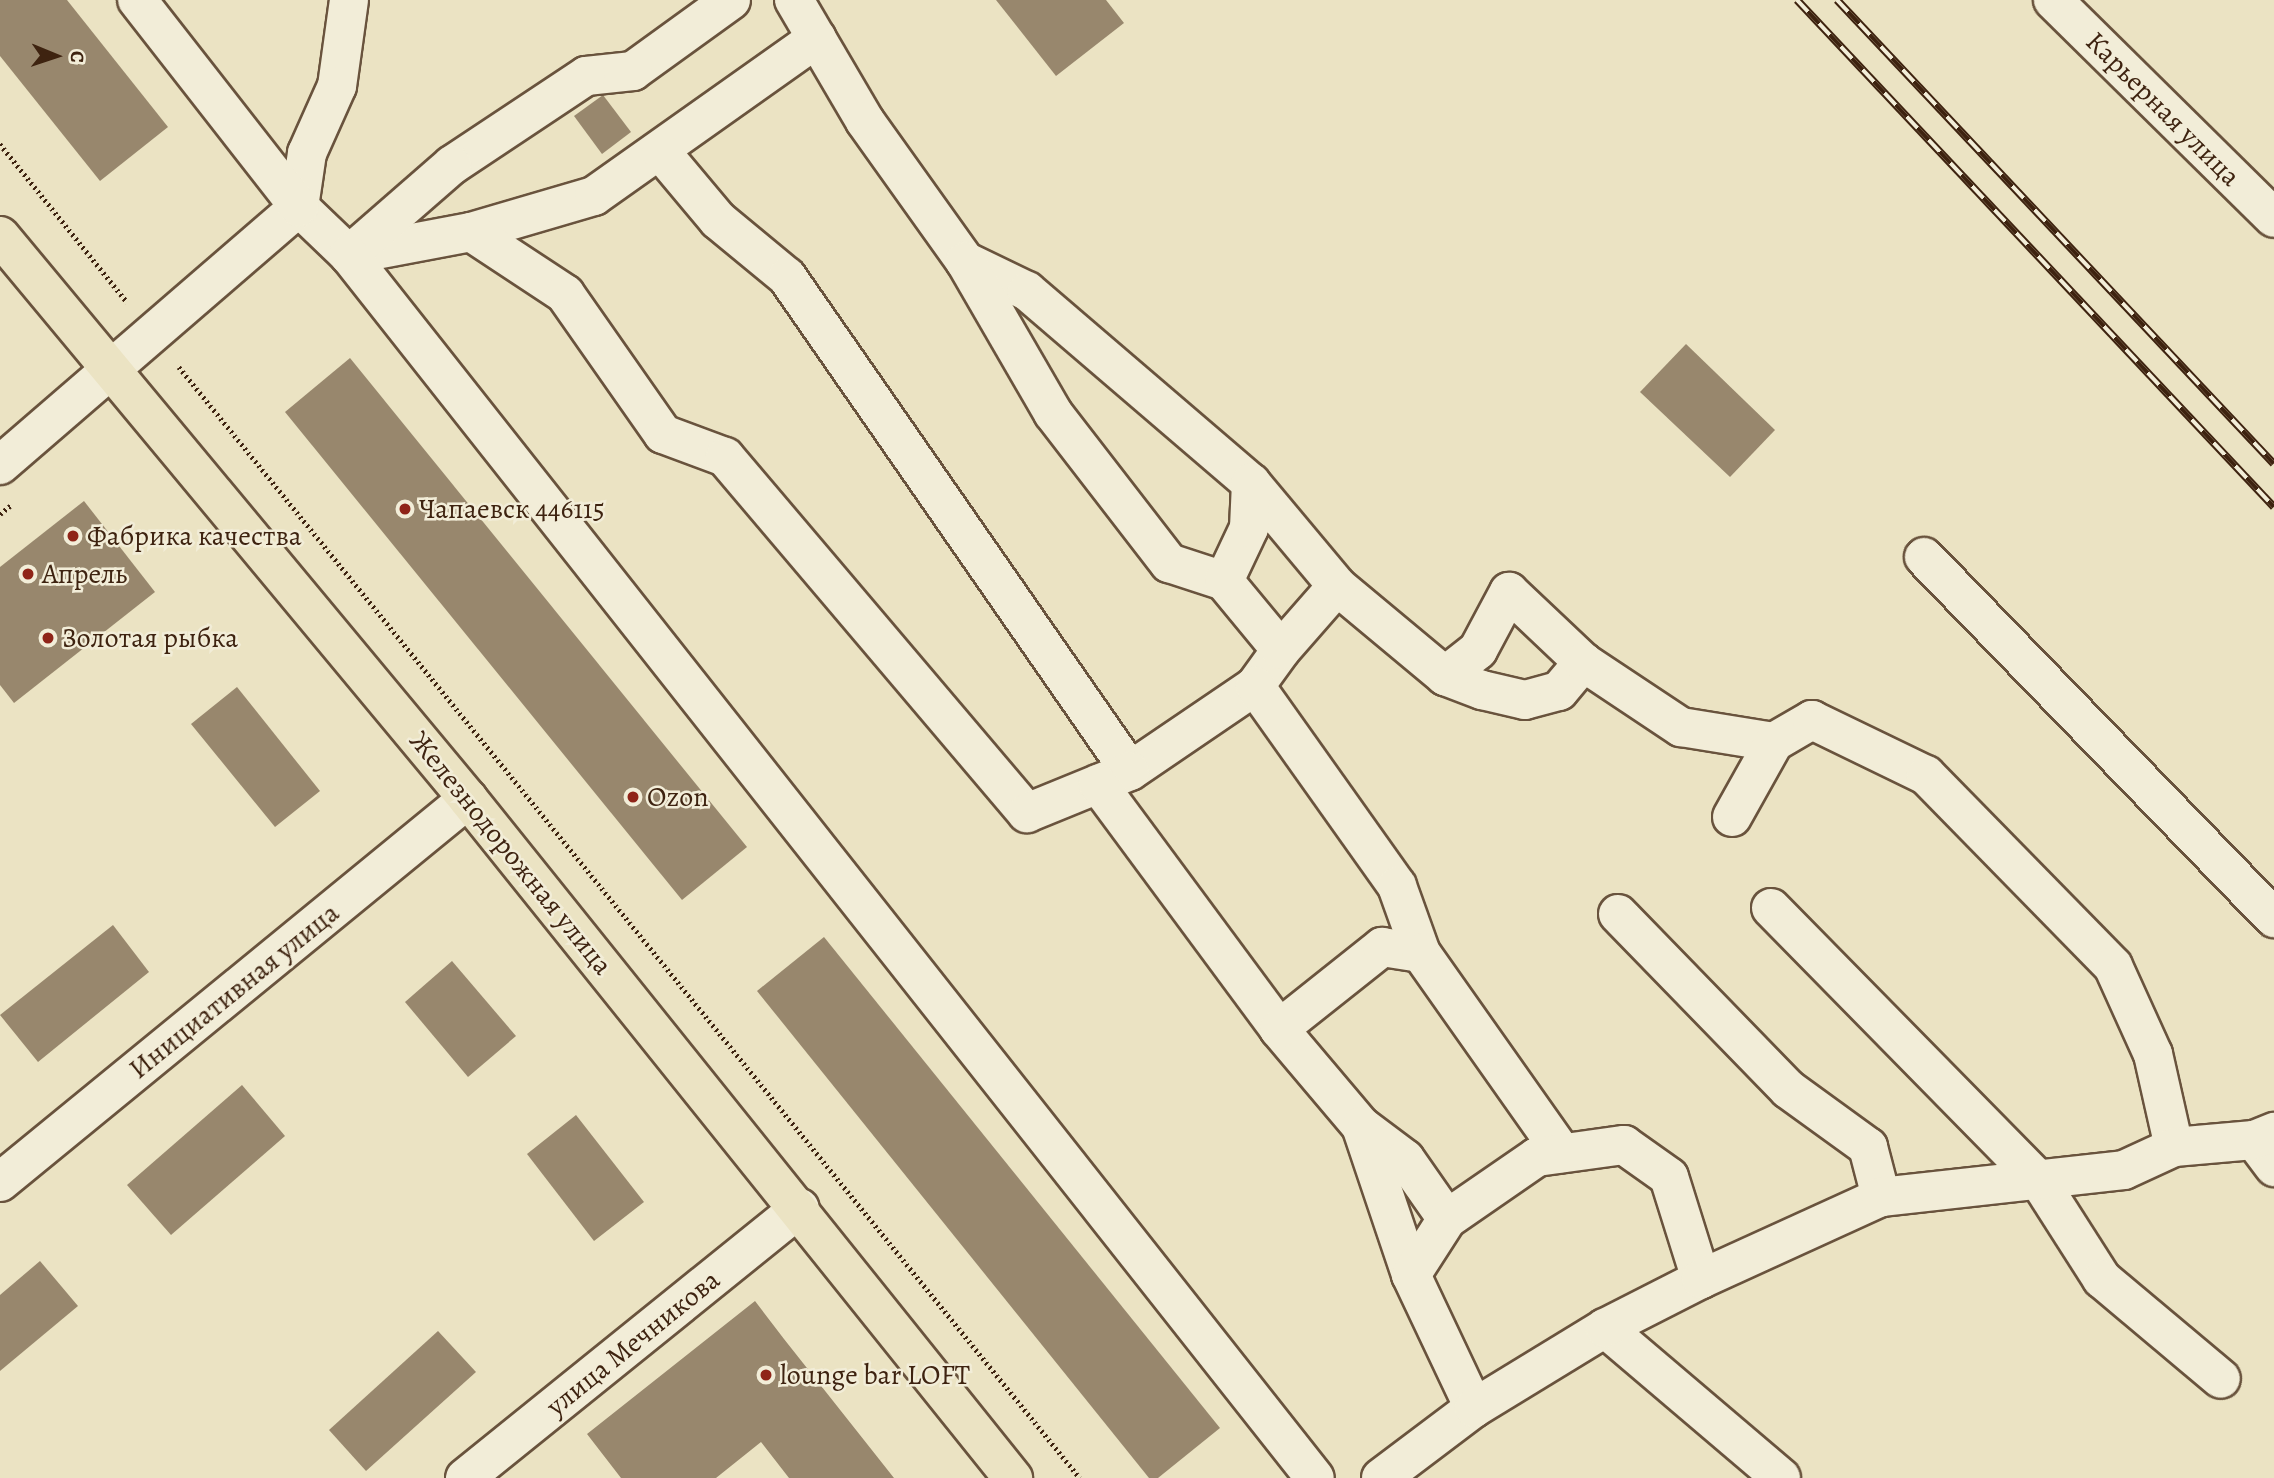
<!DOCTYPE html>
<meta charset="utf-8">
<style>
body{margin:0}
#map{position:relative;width:2274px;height:1478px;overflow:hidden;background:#ebe3c3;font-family:Alegreya,serif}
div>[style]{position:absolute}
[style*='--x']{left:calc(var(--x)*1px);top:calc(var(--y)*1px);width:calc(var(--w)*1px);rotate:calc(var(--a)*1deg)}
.building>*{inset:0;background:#98876d}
.path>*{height:4.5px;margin-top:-2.25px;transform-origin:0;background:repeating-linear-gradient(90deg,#3e2310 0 2px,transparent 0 5.5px)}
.roads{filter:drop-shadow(2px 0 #69533d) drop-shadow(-2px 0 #69533d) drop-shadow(0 2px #69533d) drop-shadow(0 -2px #69533d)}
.minor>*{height:38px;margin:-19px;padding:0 19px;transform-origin:19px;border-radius:19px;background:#f2edd8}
.major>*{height:38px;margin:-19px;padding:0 19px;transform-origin:19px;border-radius:19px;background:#ebe3c3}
.rail>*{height:8px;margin-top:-4px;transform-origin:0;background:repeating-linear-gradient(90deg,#f2edd8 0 16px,#3e2310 0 32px);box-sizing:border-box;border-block:2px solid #3e2310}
.dots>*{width:19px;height:19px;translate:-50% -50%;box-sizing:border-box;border:4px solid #f2edd8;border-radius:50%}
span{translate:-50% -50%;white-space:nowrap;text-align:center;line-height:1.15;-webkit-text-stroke:5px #f2edd8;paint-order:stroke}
.street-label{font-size:28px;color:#3e2310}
.poi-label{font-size:28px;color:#3e2310}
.left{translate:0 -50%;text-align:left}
.north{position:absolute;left:21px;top:21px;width:70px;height:70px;-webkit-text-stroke:5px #f2edd8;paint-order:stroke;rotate:92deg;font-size:19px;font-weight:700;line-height:28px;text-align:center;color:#3e2310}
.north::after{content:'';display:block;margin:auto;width:24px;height:32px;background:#3e2310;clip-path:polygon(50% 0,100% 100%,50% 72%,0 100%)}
</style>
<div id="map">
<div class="building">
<div style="clip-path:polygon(0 0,67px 0,168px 127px,100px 181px,0 56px)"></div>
<div style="clip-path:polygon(996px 0,1106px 0,1124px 23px,1056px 76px)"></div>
<div style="clip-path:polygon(603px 95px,631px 132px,602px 154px,574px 116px)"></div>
<div style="clip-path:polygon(1686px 344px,1775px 430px,1730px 477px,1640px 392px)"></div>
<div style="clip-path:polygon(350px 358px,747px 847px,682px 900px,285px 412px)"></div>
<div style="clip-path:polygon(84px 501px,155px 592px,14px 703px,0 685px,0 567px)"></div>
<div style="clip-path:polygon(237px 687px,320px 791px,275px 827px,191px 724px)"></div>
<div style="clip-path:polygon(113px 925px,149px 972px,38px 1062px,0 1015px)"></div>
<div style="clip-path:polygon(824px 937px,1220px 1428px,1158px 1478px,1149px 1478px,757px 991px)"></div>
<div style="clip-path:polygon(452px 961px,516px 1036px,468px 1077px,405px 1002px)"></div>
<div style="clip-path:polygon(242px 1085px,285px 1136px,171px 1235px,127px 1185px)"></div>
<div style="clip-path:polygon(576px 1115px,644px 1202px,594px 1241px,527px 1154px)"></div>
<div style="clip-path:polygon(40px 1261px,78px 1306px,0 1371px,0 1295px)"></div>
<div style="clip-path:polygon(755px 1301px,784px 1339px,894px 1478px,789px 1478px,761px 1442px,716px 1478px,621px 1478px,587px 1434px)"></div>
<div style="clip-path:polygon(438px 1331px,476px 1372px,366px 1471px,329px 1430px)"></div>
</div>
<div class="path">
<div style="--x:0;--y:144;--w:203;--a:51.2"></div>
<div style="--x:179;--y:367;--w:1430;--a:50.96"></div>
<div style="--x:0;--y:514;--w:14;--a:-39"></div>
</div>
<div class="roads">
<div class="minor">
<div style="--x:349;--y:0;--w:87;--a:97.9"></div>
<div style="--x:337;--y:86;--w:73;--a:114.1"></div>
<div style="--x:307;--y:153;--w:55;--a:98.4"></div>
<div style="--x:299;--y:207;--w:69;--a:43.8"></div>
<div style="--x:349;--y:255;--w:124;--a:-10.7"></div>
<div style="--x:471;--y:232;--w:128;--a:-16.3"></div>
<div style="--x:594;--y:196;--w:273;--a:-35.3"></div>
<div style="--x:731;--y:0;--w:121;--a:144.1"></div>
<div style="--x:633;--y:71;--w:47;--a:173.9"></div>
<div style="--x:586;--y:76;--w:161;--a:146.4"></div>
<div style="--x:452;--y:165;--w:137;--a:138.9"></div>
<div style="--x:349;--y:255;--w:1558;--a:51.7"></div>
<div style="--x:794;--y:0;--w:140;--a:59.6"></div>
<div style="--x:865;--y:121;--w:172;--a:54.5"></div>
<div style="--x:965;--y:261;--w:69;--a:25.8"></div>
<div style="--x:1027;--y:291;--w:295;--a:40.6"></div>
<div style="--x:1251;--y:483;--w:134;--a:50.1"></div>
<div style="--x:1337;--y:586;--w:141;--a:39.8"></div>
<div style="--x:1445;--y:676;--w:40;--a:21"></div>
<div style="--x:1482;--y:690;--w:44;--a:13.1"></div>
<div style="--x:1525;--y:700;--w:35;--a:-15"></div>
<div style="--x:1559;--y:691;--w:38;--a:-50"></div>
<div style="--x:2053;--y:0;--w:310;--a:44.6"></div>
<div style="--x:661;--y:152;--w:89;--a:50"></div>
<div style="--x:718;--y:220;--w:89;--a:39.6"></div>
<div style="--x:787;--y:277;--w:601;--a:55.23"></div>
<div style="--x:1130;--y:771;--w:151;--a:-34.2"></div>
<div style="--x:1255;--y:686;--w:44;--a:-54.2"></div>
<div style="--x:471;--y:232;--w:113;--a:33.4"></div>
<div style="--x:565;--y:294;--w:171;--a:55"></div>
<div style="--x:663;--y:434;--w:66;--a:20.4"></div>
<div style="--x:725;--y:457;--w:467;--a:49.7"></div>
<div style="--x:1027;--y:813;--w:111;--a:-22.2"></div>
<div style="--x:965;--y:261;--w:176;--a:59.9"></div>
<div style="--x:1053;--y:413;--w:190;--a:52.3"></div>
<div style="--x:1169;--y:563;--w:58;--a:18.1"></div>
<div style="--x:1224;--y:581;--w:89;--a:50.4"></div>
<div style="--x:1281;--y:650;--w:85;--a:-48.8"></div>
<div style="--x:0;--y:465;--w:395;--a:-40.8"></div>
<div style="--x:299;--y:207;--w:263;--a:-128"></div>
<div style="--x:1924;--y:557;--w:503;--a:45.89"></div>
<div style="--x:1224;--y:581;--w:59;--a:-64.7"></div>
<div style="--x:1249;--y:528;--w:45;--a:-87.5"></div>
<div style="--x:1445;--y:676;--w:42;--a:-38.2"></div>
<div style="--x:1478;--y:650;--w:66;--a:-61.9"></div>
<div style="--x:1509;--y:592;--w:102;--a:43.4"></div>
<div style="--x:1583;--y:662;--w:118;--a:33.6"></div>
<div style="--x:1681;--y:727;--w:94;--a:9.2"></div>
<div style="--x:1774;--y:742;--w:44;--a:-30.1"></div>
<div style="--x:1812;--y:720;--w:127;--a:25.8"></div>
<div style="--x:1926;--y:775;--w:267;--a:45.6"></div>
<div style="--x:2113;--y:966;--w:97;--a:65.6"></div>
<div style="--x:2153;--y:1054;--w:95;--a:77.3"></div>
<div style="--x:1255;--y:686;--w:245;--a:54.6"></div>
<div style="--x:1397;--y:886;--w:71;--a:70.3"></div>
<div style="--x:1098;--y:784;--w:305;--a:53.5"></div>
<div style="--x:1279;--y:1029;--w:127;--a:49.8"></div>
<div style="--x:1361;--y:1126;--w:55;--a:36.9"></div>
<div style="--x:1405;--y:1159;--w:73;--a:55"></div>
<div style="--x:1732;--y:817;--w:86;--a:-60.8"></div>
<div style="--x:1771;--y:908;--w:384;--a:45.5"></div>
<div style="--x:2040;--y:1182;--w:115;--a:57.4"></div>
<div style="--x:2102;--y:1279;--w:155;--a:40"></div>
<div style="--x:1618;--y:914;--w:244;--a:45.8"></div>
<div style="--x:1788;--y:1089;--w:99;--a:35.9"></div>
<div style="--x:1868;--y:1147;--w:52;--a:75.4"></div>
<div style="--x:1279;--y:1029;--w:132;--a:-38.5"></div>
<div style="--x:1382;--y:947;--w:39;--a:9"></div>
<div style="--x:1421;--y:953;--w:245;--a:54.8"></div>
<div style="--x:1361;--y:1126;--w:157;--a:71.4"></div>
<div style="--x:2254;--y:1140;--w:34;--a:53"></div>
<div style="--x:0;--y:1182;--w:605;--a:-39.3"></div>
<div style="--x:1605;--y:1328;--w:231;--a:40.4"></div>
<div style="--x:1474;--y:1408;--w:147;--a:-115.3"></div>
<div style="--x:1411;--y:1275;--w:67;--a:-57.3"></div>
<div style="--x:1447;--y:1219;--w:109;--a:-34.6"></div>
<div style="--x:1537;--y:1157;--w:88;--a:-7.9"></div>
<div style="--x:1624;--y:1145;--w:55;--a:35.4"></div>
<div style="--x:1669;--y:1177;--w:107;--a:72.6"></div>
<div style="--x:465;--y:1478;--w:430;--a:-38.9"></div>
<div style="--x:1381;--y:1478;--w:116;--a:-37"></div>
<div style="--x:1474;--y:1408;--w:153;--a:-31.4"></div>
<div style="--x:1605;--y:1328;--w:108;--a:-27"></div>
<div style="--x:1701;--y:1279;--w:198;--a:-24.5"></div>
<div style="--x:1881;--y:1197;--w:244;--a:-6.3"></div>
<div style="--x:2124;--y:1170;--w:55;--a:-24.7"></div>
<div style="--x:2174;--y:1147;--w:80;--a:-5"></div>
<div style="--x:2254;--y:1140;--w:22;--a:-22"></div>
</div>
<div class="major">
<div style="--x:0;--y:236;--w:732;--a:50.26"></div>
<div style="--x:468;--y:799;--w:871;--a:51.25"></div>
</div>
</div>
<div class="rail">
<div style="--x:1797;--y:0;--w:696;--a:46.75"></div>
<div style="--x:1837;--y:0;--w:637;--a:46.72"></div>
</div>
<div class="dots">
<div style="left:405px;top:509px;background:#8f2418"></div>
<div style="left:73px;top:536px;background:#8f2418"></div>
<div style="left:28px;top:574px;background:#8f2418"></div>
<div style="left:48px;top:638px;background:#8f2418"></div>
<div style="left:633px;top:797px;background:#8f2418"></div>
<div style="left:766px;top:1375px;background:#8f2418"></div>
</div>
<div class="street-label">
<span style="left:2163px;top:109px;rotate:45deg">Карьерная улица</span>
<span style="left:511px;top:853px;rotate:51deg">Железнодорожная улица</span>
<span style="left:234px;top:991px;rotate:-39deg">Инициативная улица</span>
<span style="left:633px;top:1343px;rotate:-39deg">улица Мечникова</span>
</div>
<div class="poi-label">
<span class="left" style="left:419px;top:509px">Чапаевск 446115</span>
<span class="left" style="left:87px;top:536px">Фабрика качества</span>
<span class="left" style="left:42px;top:574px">Апрель</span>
<span class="left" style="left:62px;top:638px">Золотая рыбка</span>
<span class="left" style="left:647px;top:797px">Ozon</span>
<span class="left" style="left:780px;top:1375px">lounge bar LOFT</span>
</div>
<div class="north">С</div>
</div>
